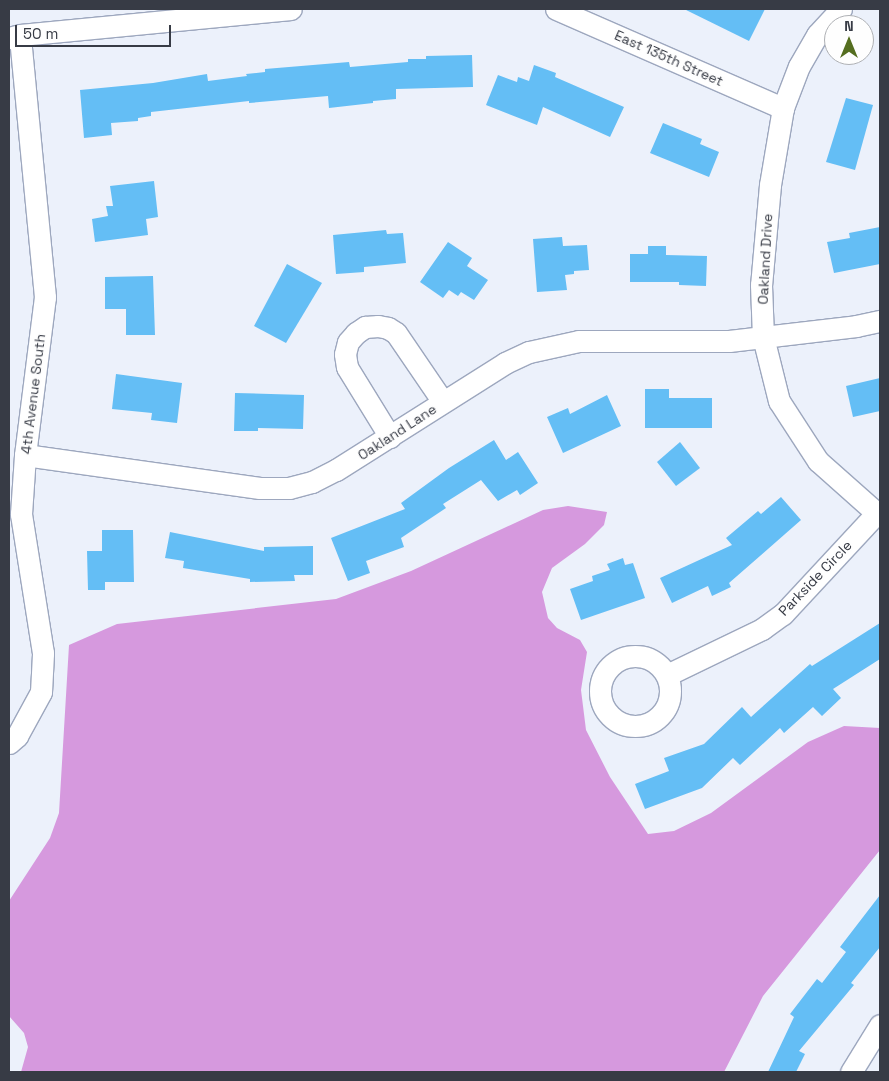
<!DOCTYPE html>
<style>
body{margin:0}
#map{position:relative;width:889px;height:1081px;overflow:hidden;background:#ecf1fb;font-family:"Space Grotesk",sans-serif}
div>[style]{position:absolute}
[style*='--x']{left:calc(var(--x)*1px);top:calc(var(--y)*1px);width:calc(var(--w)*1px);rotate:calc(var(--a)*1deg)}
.forest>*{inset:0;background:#d699de}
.building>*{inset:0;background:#64bef5}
.roads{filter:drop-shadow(1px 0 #9da7be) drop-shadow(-1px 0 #9da7be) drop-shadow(0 1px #9da7be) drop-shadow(0 -1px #9da7be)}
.minor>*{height:21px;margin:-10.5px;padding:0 10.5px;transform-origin:10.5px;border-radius:10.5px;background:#fff}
.minor>.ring{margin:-10.5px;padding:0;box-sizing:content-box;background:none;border:21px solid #fff;border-radius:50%}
span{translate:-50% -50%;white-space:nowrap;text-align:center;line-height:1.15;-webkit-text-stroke:4.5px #fefefe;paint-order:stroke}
.street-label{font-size:14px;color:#373b45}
.frame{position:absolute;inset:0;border:10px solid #373b45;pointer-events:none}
.north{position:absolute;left:824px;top:15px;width:50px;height:50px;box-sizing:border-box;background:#fefefe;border:1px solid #aeb0b4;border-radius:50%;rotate:0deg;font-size:14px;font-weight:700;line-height:20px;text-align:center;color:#373b45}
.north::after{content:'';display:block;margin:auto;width:18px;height:22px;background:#556e20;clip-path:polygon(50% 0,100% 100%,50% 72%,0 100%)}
.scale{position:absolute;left:15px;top:25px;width:156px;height:22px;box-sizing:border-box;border:2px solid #373b45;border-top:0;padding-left:6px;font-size:15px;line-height:18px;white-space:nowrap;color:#373b45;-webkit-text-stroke:4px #fefefe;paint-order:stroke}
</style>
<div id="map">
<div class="forest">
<div style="clip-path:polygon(568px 506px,607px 512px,604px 525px,585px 544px,552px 568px,542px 592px,548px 618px,557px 628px,580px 640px,587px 652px,581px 690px,586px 730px,610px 777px,648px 834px,674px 831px,711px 813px,808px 742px,844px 726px,880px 728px,880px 850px,763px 996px,724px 1072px,21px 1072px,28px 1047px,24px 1033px,9px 1016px,9px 901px,50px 838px,59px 813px,69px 645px,117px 624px,336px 599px,411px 571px,543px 510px)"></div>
</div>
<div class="building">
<div style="clip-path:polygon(684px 9px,765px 9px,749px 41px)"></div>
<div style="clip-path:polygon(472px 55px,473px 87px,396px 89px,396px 99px,373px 101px,373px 103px,329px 108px,328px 96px,249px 103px,249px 101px,151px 112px,151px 116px,138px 118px,138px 121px,111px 123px,112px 135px,84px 138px,80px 90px,153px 83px,207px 74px,208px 81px,247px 76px,246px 74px,265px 72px,265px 69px,349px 62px,350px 67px,408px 62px,408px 59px,426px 59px,426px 56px)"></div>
<div style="clip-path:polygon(534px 65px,556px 73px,555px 77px,624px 107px,610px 137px,543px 107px,537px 125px,486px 105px,498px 75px,517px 82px,518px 77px,529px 81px)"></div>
<div style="clip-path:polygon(846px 98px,873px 105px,855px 170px,826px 162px)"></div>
<div style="clip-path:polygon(663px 123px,702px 139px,700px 144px,719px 152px,709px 177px,650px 153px)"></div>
<div style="clip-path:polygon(154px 181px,158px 217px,146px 219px,148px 235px,95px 242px,92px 219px,108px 216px,106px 206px,113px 206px,110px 186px)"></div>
<div style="clip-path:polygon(880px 227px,880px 264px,834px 273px,827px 242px,850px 238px,849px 233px)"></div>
<div style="clip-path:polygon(386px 230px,387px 234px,403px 233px,406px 263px,364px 267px,364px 272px,336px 274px,333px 235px)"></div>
<div style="clip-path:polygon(562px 237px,563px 246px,587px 245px,589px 270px,574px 271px,574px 274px,565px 275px,567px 290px,537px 292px,533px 239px)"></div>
<div style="clip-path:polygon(448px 242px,472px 258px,467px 266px,488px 280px,474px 300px,461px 292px,458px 296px,449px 290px,443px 298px,420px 282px)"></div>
<div style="clip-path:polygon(648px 246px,666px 246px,666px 255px,707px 256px,706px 286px,679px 285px,679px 282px,630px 282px,630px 254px,648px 254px)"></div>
<div style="clip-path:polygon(287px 264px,322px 283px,286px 343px,254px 326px)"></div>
<div style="clip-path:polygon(153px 276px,155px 335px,126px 335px,126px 309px,105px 309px,105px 277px)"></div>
<div style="clip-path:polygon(116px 374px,182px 383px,177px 423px,151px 420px,152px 413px,112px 409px)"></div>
<div style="clip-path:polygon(880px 378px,880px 411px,853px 417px,846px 386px)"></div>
<div style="clip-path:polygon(645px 389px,669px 389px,669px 398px,712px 398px,712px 428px,645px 428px)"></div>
<div style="clip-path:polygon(235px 393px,304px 395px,303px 429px,258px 428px,258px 431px,234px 431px)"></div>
<div style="clip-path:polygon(607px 395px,621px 426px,563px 453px,547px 417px,568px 408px,570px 414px)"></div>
<div style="clip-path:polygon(494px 440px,506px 460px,518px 452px,538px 483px,520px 495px,517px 490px,498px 501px,481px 480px,443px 504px,446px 508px,401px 538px,404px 547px,366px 561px,370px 573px,348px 581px,331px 538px,405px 509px,401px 503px,449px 468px)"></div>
<div style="clip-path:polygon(680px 442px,700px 468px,676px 486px,657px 462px)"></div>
<div style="clip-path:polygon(781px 497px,801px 520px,729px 583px,731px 587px,712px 596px,708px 586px,672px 603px,660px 578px,732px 545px,726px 538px,758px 511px,761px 514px)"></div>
<div style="clip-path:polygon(102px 530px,133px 530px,134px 582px,105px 582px,105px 590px,88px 590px,87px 551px,102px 551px)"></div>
<div style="clip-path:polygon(170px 532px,264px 551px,264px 547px,313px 546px,313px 575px,294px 575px,295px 581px,250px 582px,250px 579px,183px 568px,184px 561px,165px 558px)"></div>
<div style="clip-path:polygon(623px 558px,625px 565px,633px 563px,645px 598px,581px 620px,570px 589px,593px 581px,592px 576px,610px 570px,607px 564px)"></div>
<div style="clip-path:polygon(880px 623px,880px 659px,833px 689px,841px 698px,822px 716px,813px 707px,784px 733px,780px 728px,740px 765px,733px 758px,702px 788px,645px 809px,635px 784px,669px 771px,664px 758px,704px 744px,742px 707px,751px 717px,810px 664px,812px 666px)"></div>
<div style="clip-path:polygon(880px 895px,880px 947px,851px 983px,854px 985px,799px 1051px,805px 1054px,796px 1072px,768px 1072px,794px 1017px,790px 1014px,817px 979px,822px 983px,846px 952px,840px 947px)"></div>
</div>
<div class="roads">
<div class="minor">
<div style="--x:556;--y:9;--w:248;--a:23.6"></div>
<div style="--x:841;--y:9;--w:35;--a:133"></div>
<div style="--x:817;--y:35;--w:36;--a:120"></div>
<div style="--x:799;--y:66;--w:45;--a:110.9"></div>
<div style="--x:783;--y:108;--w:78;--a:99.6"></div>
<div style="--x:770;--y:185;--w:100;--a:95.1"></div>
<div style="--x:761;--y:285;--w:52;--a:87.8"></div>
<div style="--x:763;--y:337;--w:66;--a:76"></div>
<div style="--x:779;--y:401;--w:72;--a:57"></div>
<div style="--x:818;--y:461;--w:83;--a:41.6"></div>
<div style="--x:9;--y:38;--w:11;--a:-15"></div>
<div style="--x:20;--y:35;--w:272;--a:-5.5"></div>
<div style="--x:390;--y:437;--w:82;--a:-121.6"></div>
<div style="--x:347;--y:367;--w:13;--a:-99"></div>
<div style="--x:345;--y:354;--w:12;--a:-76"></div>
<div style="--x:348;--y:342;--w:12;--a:-48"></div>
<div style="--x:356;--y:333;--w:11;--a:-34"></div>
<div style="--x:365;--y:327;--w:13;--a:-4"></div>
<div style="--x:378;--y:326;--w:10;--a:11"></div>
<div style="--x:388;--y:328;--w:9;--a:32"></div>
<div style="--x:396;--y:333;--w:83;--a:55.7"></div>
<div style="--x:25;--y:455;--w:237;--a:8"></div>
<div style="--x:260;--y:488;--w:29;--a:0"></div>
<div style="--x:289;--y:488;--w:24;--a:-15"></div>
<div style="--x:312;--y:482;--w:27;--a:-27"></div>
<div style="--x:336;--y:470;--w:200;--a:-32.3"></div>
<div style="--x:505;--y:363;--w:26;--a:-25"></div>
<div style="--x:529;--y:352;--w:51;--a:-12.4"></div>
<div style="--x:579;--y:341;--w:150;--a:0"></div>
<div style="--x:729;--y:341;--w:128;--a:-6.7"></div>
<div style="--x:856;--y:326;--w:25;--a:-12"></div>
<div class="ring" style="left:600px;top:656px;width:49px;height:49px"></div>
<div style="--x:667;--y:675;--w:106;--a:-25.8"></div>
<div style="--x:762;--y:629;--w:26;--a:-36"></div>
<div style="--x:783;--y:614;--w:138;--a:-47.1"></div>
<div style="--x:9;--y:743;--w:11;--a:-41"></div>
<div style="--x:17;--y:736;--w:50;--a:-61.4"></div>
<div style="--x:41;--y:692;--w:39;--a:-87"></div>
<div style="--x:43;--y:653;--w:141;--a:-99"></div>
<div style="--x:21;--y:514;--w:59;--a:-86.1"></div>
<div style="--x:25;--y:455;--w:159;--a:-82.8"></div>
<div style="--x:45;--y:297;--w:263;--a:-95.5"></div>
<div style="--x:851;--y:1072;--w:55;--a:-58.3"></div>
</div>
</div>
<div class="street-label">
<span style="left:669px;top:58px;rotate:24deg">East 135th Street</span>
<span style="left:765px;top:259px;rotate:-87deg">Oakland Drive</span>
<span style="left:33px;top:394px;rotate:-83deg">4th Avenue South</span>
<span style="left:397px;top:432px;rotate:-33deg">Oakland Lane</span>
<span style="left:815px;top:578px;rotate:-46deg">Parkside Circle</span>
</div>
<div class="frame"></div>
<div class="north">N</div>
<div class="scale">50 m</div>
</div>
